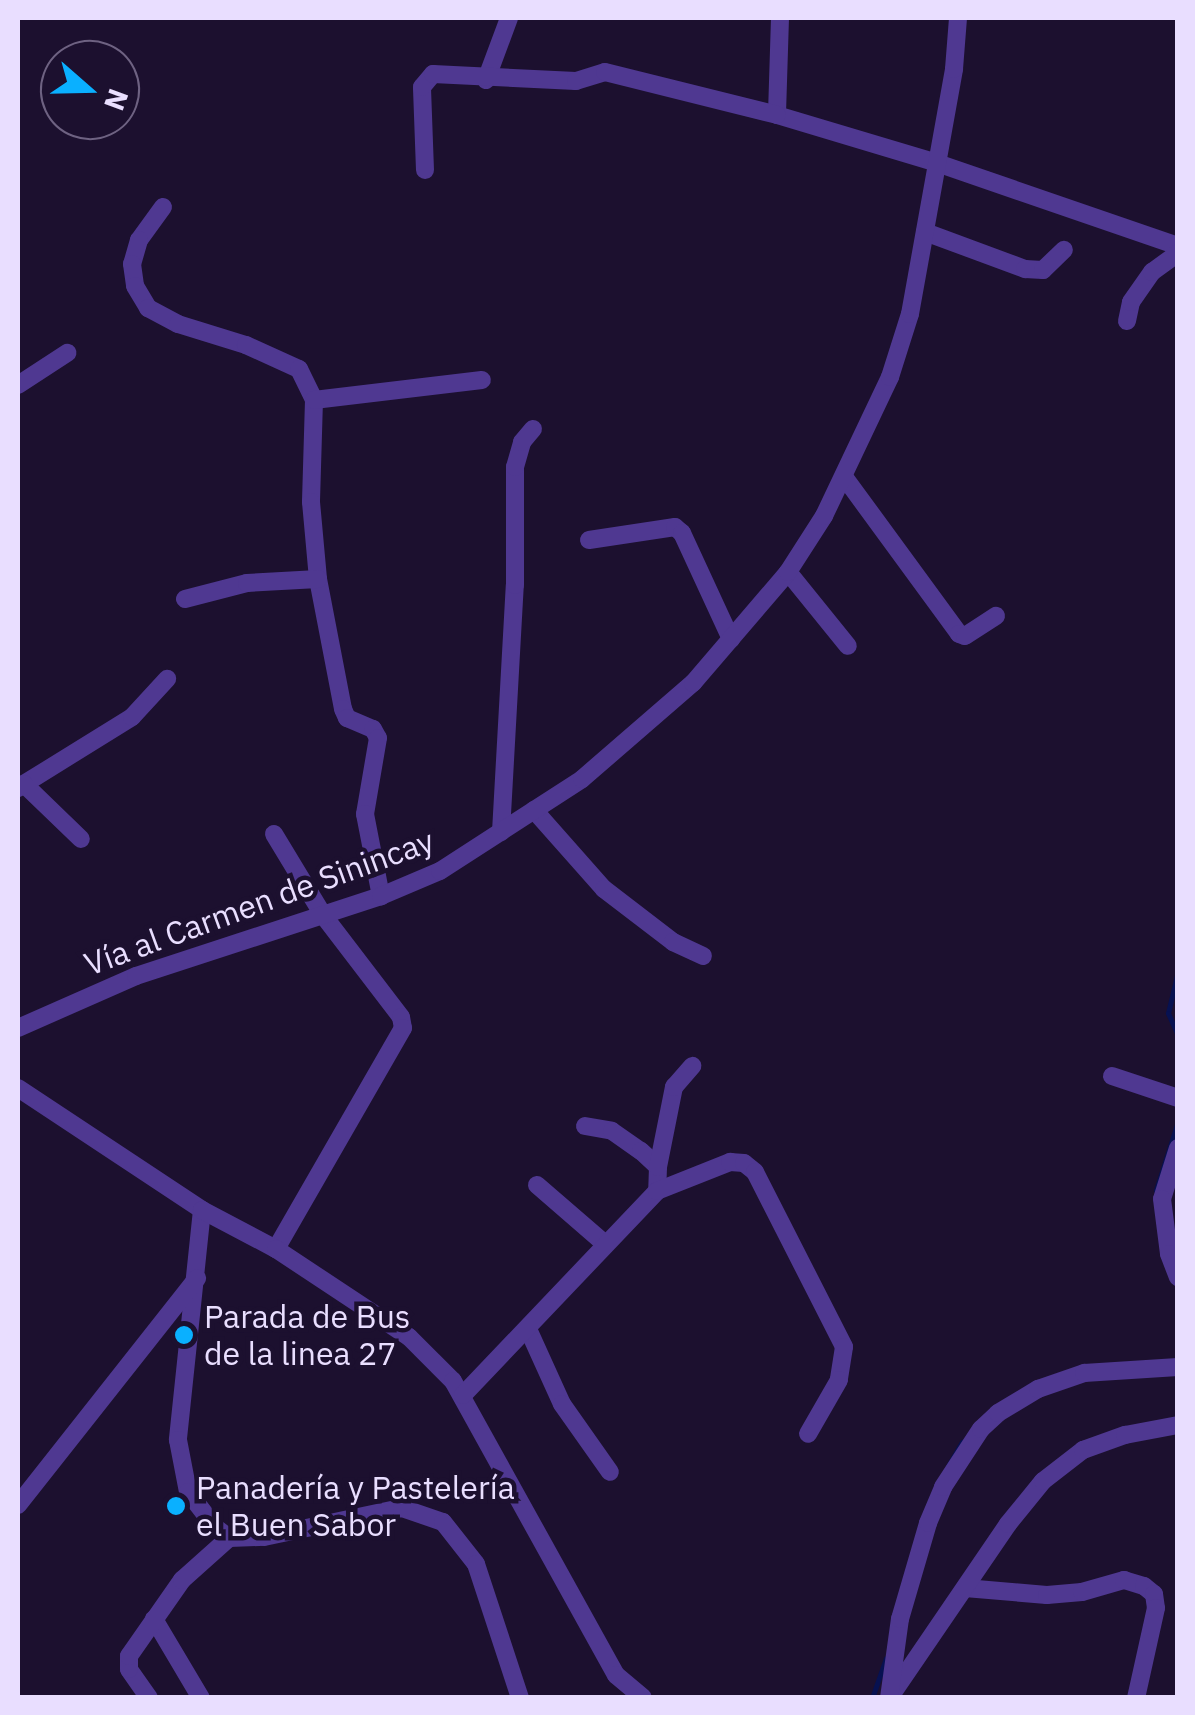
<!DOCTYPE html>
<meta charset="utf-8">
<style>
body{margin:0}
#map{position:relative;width:1195px;height:1715px;overflow:hidden;background:#1c102f;font-family:"IBM Plex Sans",sans-serif}
div>[style]{position:absolute}
[style*='--x']{left:calc(var(--x)*1px);top:calc(var(--y)*1px);width:calc(var(--w)*1px);rotate:calc(var(--a)*1deg)}
.stream>*{height:5px;margin:-2.5px;padding:0 2.5px;transform-origin:2.5px;border-radius:2.5px;background:#071151}
.minor>*{height:18px;margin:-9px;padding:0 9px;transform-origin:9px;border-radius:9px;background:#4f3891}
.dots>*{width:28px;height:28px;translate:-50% -50%;box-sizing:border-box;border:5px solid #1c102f;border-radius:50%}
span{translate:-50% -50%;white-space:nowrap;text-align:center;line-height:1.15;-webkit-text-stroke:9px #1c102f;paint-order:stroke}
.street-label{font-size:32px;color:#e9deff}
.poi-label{font-size:32px;color:#e9deff}
.left{translate:0 -50%;text-align:left}
.frame{position:absolute;inset:0;border:20px solid #e9deff;pointer-events:none}
.north{position:absolute;left:40px;top:40px;width:100px;height:100px;box-sizing:border-box;background:#1c102f;border:2px solid #6e6282;border-radius:50%;rotate:110deg;font-size:28px;font-weight:700;line-height:40px;text-align:center;color:#e9deff}
.north::after{content:'';display:block;margin:auto;width:35px;height:45px;background:#0ab0ff;clip-path:polygon(50% 0,100% 100%,50% 72%,0 100%)}
</style>
<div id="map">
<div class="stream">
<div style="--x:1178;--y:971;--w:43;--a:103.4"></div>
<div style="--x:1168;--y:1013;--w:24;--a:66"></div>
<div style="--x:1156;--y:1190;--w:72;--a:-72.3"></div>
<div style="--x:948;--y:1466;--w:28;--a:-60"></div>
<div style="--x:872;--y:1698;--w:42;--a:-70.7"></div>
</div>
<div class="minor">
<div style="--x:780;--y:18;--w:97;--a:91.8"></div>
<div style="--x:777;--y:115;--w:167;--a:16.7"></div>
<div style="--x:937;--y:163;--w:255;--a:19"></div>
<div style="--x:486;--y:80;--w:66;--a:-69.6"></div>
<div style="--x:425;--y:170;--w:83;--a:-92.1"></div>
<div style="--x:422;--y:87;--w:17;--a:-50"></div>
<div style="--x:433;--y:74;--w:143;--a:2.8"></div>
<div style="--x:576;--y:81;--w:30;--a:-17"></div>
<div style="--x:605;--y:72;--w:177;--a:14"></div>
<div style="--x:163;--y:207;--w:41;--a:126"></div>
<div style="--x:139;--y:240;--w:25;--a:106"></div>
<div style="--x:132;--y:264;--w:22;--a:82"></div>
<div style="--x:135;--y:286;--w:26;--a:59"></div>
<div style="--x:148;--y:308;--w:34;--a:28"></div>
<div style="--x:178;--y:324;--w:71;--a:17.2"></div>
<div style="--x:246;--y:345;--w:58;--a:24.4"></div>
<div style="--x:299;--y:369;--w:34;--a:64"></div>
<div style="--x:314;--y:400;--w:102;--a:91.7"></div>
<div style="--x:311;--y:502;--w:77;--a:84.8"></div>
<div style="--x:318;--y:579;--w:132;--a:79.1"></div>
<div style="--x:343;--y:709;--w:10;--a:66"></div>
<div style="--x:347;--y:718;--w:28;--a:23"></div>
<div style="--x:373;--y:729;--w:10;--a:61"></div>
<div style="--x:378;--y:738;--w:77;--a:99.7"></div>
<div style="--x:365;--y:814;--w:84;--a:79"></div>
<div style="--x:925;--y:232;--w:107;--a:20.3"></div>
<div style="--x:1025;--y:269;--w:18;--a:3"></div>
<div style="--x:1043;--y:270;--w:29;--a:-44"></div>
<div style="--x:1127;--y:321;--w:19;--a:-78"></div>
<div style="--x:1131;--y:302;--w:37;--a:-55"></div>
<div style="--x:1152;--y:272;--w:32;--a:-36"></div>
<div style="--x:18;--y:385;--w:59;--a:-33.1"></div>
<div style="--x:314;--y:400;--w:169;--a:-6.8"></div>
<div style="--x:845;--y:478;--w:193;--a:53.8"></div>
<div style="--x:959;--y:634;--w:6;--a:18"></div>
<div style="--x:965;--y:636;--w:37;--a:-33"></div>
<div style="--x:589;--y:540;--w:87;--a:-8.6"></div>
<div style="--x:675;--y:527;--w:9;--a:41"></div>
<div style="--x:682;--y:533;--w:117;--a:65.2"></div>
<div style="--x:788;--y:572;--w:95;--a:51"></div>
<div style="--x:185;--y:599;--w:64;--a:-14.5"></div>
<div style="--x:247;--y:583;--w:71;--a:-3.2"></div>
<div style="--x:24;--y:784;--w:127;--a:-31.8"></div>
<div style="--x:132;--y:717;--w:52;--a:-47.4"></div>
<div style="--x:18;--y:788;--w:7;--a:-34"></div>
<div style="--x:24;--y:784;--w:79;--a:44"></div>
<div style="--x:534;--y:810;--w:106;--a:48.5"></div>
<div style="--x:604;--y:889;--w:87;--a:37.5"></div>
<div style="--x:673;--y:942;--w:33;--a:25"></div>
<div style="--x:501;--y:832;--w:247;--a:-86.8"></div>
<div style="--x:515;--y:585;--w:118;--a:-90"></div>
<div style="--x:515;--y:467;--w:26;--a:-74"></div>
<div style="--x:522;--y:442;--w:17;--a:-50"></div>
<div style="--x:274;--y:834;--w:95;--a:58.8"></div>
<div style="--x:323;--y:915;--w:128;--a:52.6"></div>
<div style="--x:401;--y:1017;--w:11;--a:80"></div>
<div style="--x:403;--y:1028;--w:255;--a:119.9"></div>
<div style="--x:18;--y:1028;--w:129;--a:-23.8"></div>
<div style="--x:136;--y:976;--w:258;--a:-18.1"></div>
<div style="--x:381;--y:896;--w:64;--a:-23"></div>
<div style="--x:440;--y:871;--w:169;--a:-32.9"></div>
<div style="--x:582;--y:779;--w:147;--a:-40.9"></div>
<div style="--x:693;--y:683;--w:146;--a:-49.4"></div>
<div style="--x:788;--y:572;--w:67;--a:-57.3"></div>
<div style="--x:824;--y:516;--w:154;--a:-64.6"></div>
<div style="--x:890;--y:377;--w:66;--a:-72.4"></div>
<div style="--x:910;--y:314;--w:249;--a:-79.8"></div>
<div style="--x:954;--y:69;--w:51;--a:-85.5"></div>
<div style="--x:1112;--y:1076;--w:70;--a:18.4"></div>
<div style="--x:18;--y:1088;--w:221;--a:33.5"></div>
<div style="--x:202;--y:1210;--w:231;--a:96"></div>
<div style="--x:178;--y:1440;--w:53;--a:79.1"></div>
<div style="--x:188;--y:1492;--w:44;--a:52.4"></div>
<div style="--x:215;--y:1527;--w:18;--a:38"></div>
<div style="--x:229;--y:1538;--w:35;--a:-2"></div>
<div style="--x:264;--y:1537;--w:141;--a:-11.9"></div>
<div style="--x:402;--y:1508;--w:43;--a:18.9"></div>
<div style="--x:443;--y:1522;--w:53;--a:51.8"></div>
<div style="--x:476;--y:1564;--w:141;--a:71.8"></div>
<div style="--x:585;--y:1126;--w:27;--a:10"></div>
<div style="--x:612;--y:1131;--w:35;--a:35"></div>
<div style="--x:641;--y:1151;--w:23;--a:43"></div>
<div style="--x:658;--y:1167;--w:24;--a:92"></div>
<div style="--x:1178;--y:1148;--w:53;--a:107.4"></div>
<div style="--x:1162;--y:1199;--w:55;--a:82.7"></div>
<div style="--x:1169;--y:1254;--w:25;--a:69"></div>
<div style="--x:658;--y:1167;--w:82;--a:-78.7"></div>
<div style="--x:674;--y:1087;--w:28;--a:-49"></div>
<div style="--x:537;--y:1185;--w:90;--a:40.9"></div>
<div style="--x:202;--y:1210;--w:84;--a:27.8"></div>
<div style="--x:276;--y:1249;--w:159;--a:33.5"></div>
<div style="--x:409;--y:1337;--w:62;--a:45"></div>
<div style="--x:453;--y:1381;--w:336;--a:61"></div>
<div style="--x:616;--y:1675;--w:35;--a:40"></div>
<div style="--x:528;--y:1329;--w:82;--a:65.6"></div>
<div style="--x:562;--y:1404;--w:83;--a:54.8"></div>
<div style="--x:463;--y:1395;--w:282;--a:-46.4"></div>
<div style="--x:657;--y:1191;--w:79;--a:-21.7"></div>
<div style="--x:730;--y:1162;--w:14;--a:4"></div>
<div style="--x:744;--y:1163;--w:14;--a:39"></div>
<div style="--x:755;--y:1172;--w:196;--a:63"></div>
<div style="--x:844;--y:1347;--w:33;--a:99"></div>
<div style="--x:839;--y:1380;--w:62;--a:119.9"></div>
<div style="--x:18;--y:1505;--w:289;--a:-51.7"></div>
<div style="--x:965;--y:1588;--w:82;--a:4.9"></div>
<div style="--x:1047;--y:1595;--w:35;--a:-5"></div>
<div style="--x:1082;--y:1592;--w:44;--a:-15.9"></div>
<div style="--x:1124;--y:1580;--w:21;--a:17"></div>
<div style="--x:1144;--y:1586;--w:13;--a:39"></div>
<div style="--x:1154;--y:1594;--w:14;--a:82"></div>
<div style="--x:1156;--y:1608;--w:92;--a:102.5"></div>
<div style="--x:154;--y:1619;--w:92;--a:59.3"></div>
<div style="--x:890;--y:1697;--w:209;--a:-55.7"></div>
<div style="--x:1008;--y:1524;--w:55;--a:-50.9"></div>
<div style="--x:1043;--y:1481;--w:51;--a:-37.8"></div>
<div style="--x:1083;--y:1450;--w:45;--a:-19.7"></div>
<div style="--x:1125;--y:1435;--w:54;--a:-10.7"></div>
<div style="--x:149;--y:1698;--w:35;--a:-125"></div>
<div style="--x:129;--y:1669;--w:13;--a:-90"></div>
<div style="--x:129;--y:1656;--w:93;--a:-55.1"></div>
<div style="--x:182;--y:1580;--w:63;--a:-41.8"></div>
<div style="--x:889;--y:1698;--w:80;--a:-82.1"></div>
<div style="--x:900;--y:1619;--w:100;--a:-73.7"></div>
<div style="--x:928;--y:1523;--w:39;--a:-67"></div>
<div style="--x:943;--y:1487;--w:69;--a:-56.8"></div>
<div style="--x:981;--y:1429;--w:23;--a:-43"></div>
<div style="--x:998;--y:1413;--w:47;--a:-31"></div>
<div style="--x:1038;--y:1389;--w:49;--a:-19.2"></div>
<div style="--x:1084;--y:1373;--w:94;--a:-3.7"></div>
</div>
<div class="dots">
<div style="left:184px;top:1335px;background:#0ab0ff"></div>
<div style="left:176px;top:1506px;background:#0ab0ff"></div>
</div>
<div class="street-label">
<span style="left:259px;top:902px;rotate:-20deg">Vía al Carmen de Sinincay</span>
</div>
<div class="poi-label">
<span class="left" style="left:204px;top:1335px">Parada de Bus<br>de la linea 27</span>
<span class="left" style="left:196px;top:1506px">Panadería y Pastelería<br>el Buen Sabor</span>
</div>
<div class="frame"></div>
<div class="north">N</div>
</div>
